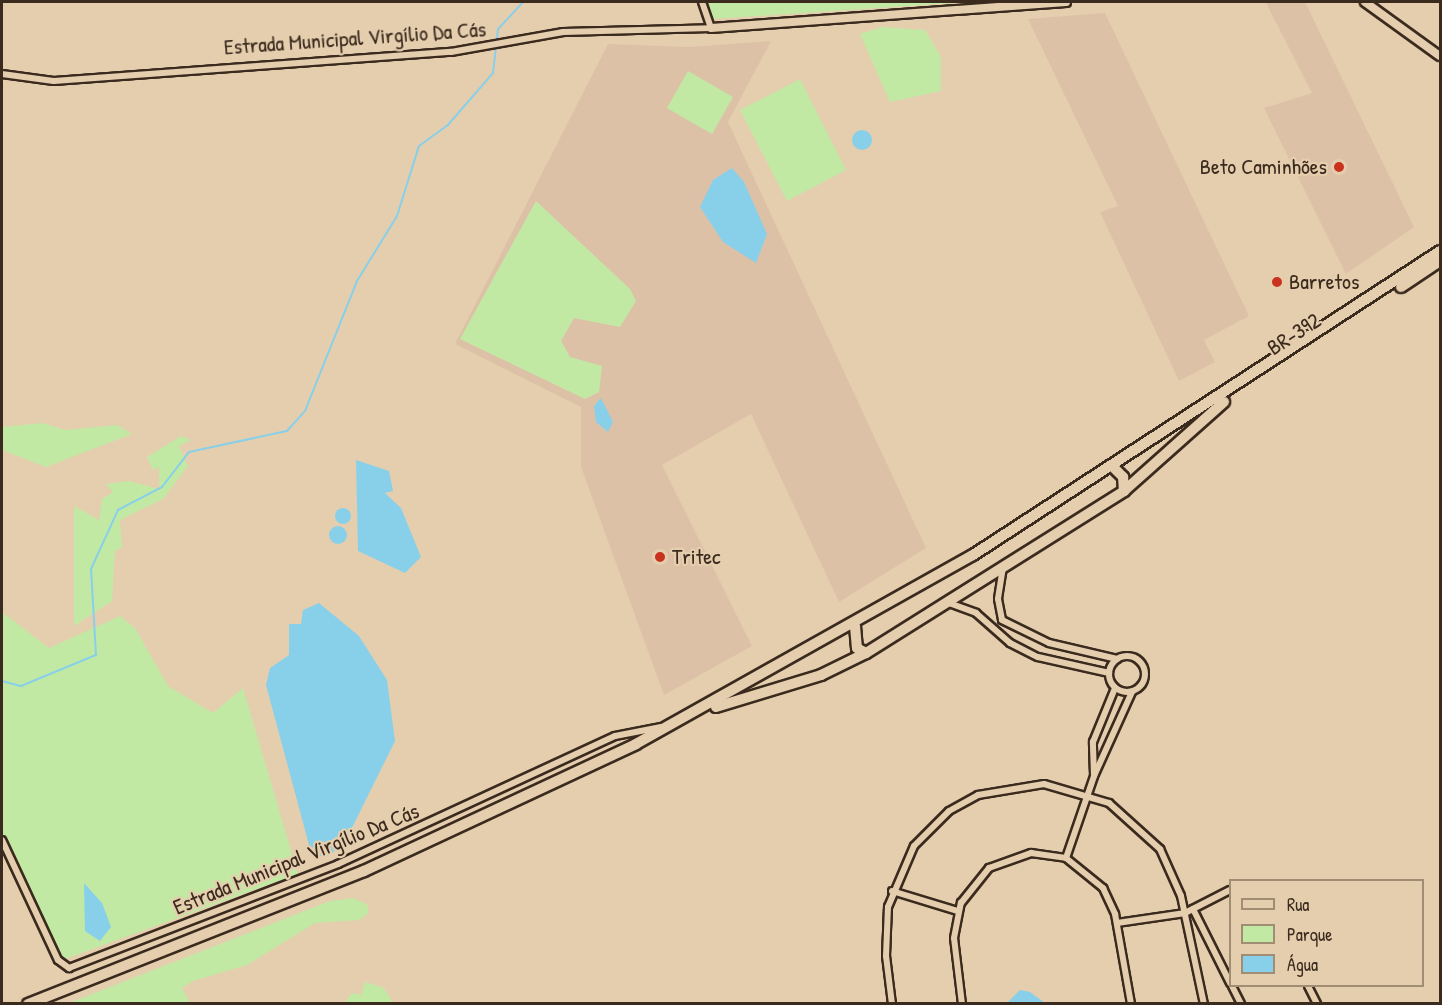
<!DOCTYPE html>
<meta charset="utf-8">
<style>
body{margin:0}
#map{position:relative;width:1442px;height:1005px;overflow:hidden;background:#e5ceae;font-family:"Patrick Hand",sans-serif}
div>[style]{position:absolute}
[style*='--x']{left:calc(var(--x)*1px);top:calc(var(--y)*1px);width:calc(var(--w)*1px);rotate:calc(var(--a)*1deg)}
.built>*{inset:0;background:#ddc1a7}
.green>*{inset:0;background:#c2e9a4}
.water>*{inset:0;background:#88d0e9}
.round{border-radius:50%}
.stream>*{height:2px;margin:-1px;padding:0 1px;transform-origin:1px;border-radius:1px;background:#88d0e9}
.roads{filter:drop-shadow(2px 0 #3b2a1e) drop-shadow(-2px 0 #3b2a1e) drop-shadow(0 2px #3b2a1e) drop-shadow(0 -2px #3b2a1e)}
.minor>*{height:6px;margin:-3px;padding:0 3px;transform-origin:3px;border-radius:3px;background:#e5ceae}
.minor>.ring{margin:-3px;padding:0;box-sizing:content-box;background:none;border:6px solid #e5ceae;border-radius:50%}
.tertiary>*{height:8px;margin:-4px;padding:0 4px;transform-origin:4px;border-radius:4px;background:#e5ceae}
.trunk>*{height:10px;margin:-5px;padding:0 5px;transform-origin:5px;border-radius:5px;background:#e5ceae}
.dots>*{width:16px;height:16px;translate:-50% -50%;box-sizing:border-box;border:3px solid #e5ceae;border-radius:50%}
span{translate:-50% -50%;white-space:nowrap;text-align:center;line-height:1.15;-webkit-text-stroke:4.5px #e5ceae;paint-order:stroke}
.street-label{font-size:22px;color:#3b2a1e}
.poi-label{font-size:22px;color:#3b2a1e}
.right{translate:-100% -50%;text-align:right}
.left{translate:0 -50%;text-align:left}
.frame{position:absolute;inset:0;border:3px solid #3b2a1e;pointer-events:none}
.legend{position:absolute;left:1229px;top:879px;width:195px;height:108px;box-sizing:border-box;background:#e5ceae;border:2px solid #a18c74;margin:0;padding:8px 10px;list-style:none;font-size:18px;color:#3b2a1e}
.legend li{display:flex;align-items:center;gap:12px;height:30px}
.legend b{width:30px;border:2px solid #a18c74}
</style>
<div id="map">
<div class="built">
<div style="clip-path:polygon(1305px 2px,1414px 227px,1346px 274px,1264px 108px,1312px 93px,1266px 3px)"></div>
<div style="clip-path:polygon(1105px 13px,1249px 316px,1204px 340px,1215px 362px,1179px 381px,1100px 212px,1118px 206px,1028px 19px)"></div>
<div style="clip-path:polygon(771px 41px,728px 122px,926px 548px,839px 602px,751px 414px,662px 465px,752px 646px,664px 695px,581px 467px,581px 407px,455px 344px,608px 44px,690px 47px)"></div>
</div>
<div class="green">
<div style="clip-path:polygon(706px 2px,969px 2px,713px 19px)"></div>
<div style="clip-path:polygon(882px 27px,925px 30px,941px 57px,941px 91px,890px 102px,860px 34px)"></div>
<div style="clip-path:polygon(688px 71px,733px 97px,712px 134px,667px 108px)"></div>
<div style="clip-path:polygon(800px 79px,846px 170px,787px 201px,740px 110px)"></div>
<div style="clip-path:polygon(536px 201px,630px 289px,636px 301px,620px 327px,574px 318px,561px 341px,570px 357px,602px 366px,599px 392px,585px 399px,460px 339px)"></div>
<div style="clip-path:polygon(43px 423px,65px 430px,117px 425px,132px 434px,46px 467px,2px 450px,2px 427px)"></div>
<div style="clip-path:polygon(181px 436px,191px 440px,179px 446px,188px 466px,163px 499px,120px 520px,122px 547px,115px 551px,112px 601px,74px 626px,74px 506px,99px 520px,102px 499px,113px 492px,106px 484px,129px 481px,159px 489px,159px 467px,153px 470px,147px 457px)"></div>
<div style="clip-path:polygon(2px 612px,49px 648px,120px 616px,135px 628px,168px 686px,213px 713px,243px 688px,298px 874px,60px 961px,2px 831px)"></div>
<div style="clip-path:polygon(353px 898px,367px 904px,369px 913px,359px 920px,315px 923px,247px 965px,193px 981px,182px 988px,190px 1003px,69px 1003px,330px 901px)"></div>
<div style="clip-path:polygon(365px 982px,384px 988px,393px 1003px,344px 1003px,352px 993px,361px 995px)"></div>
</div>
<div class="water">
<div class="round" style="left:852px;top:130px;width:20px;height:20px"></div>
<div style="clip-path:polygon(732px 168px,744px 182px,767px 234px,756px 263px,723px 242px,700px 207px,713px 180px)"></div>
<div style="clip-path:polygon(601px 398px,613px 422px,608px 432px,596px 422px,594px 406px)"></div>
<div style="clip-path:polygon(356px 460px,389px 471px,393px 491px,385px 493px,401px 508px,421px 557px,405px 573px,358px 551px)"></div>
<div class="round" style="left:335px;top:508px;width:16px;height:16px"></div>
<div class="round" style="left:329px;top:526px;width:18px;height:18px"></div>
<div style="clip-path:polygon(319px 603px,359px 636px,387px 680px,395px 741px,343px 846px,327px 856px,312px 856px,266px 685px,270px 668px,289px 655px,289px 624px,301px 624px,303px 610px)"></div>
<div style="clip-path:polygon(84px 883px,102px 903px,111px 927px,100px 941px,85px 931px)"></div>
<div style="clip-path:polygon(1020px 990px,1030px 992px,1045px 1003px,1007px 1003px)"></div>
</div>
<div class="stream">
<div style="--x:2;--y:681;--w:20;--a:15"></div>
<div style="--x:21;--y:686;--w:81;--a:-22.5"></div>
<div style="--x:96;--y:655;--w:86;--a:-93.3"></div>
<div style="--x:91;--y:569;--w:65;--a:-65.4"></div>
<div style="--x:118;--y:510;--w:50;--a:-27.6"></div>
<div style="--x:162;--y:487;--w:44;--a:-52.4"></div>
<div style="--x:189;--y:452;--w:100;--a:-12.1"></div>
<div style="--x:287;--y:431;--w:27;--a:-48"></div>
<div style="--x:305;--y:411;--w:140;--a:-68.2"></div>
<div style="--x:357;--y:281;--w:76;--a:-58.4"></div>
<div style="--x:397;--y:216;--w:73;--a:-72.6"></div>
<div style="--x:419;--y:146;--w:34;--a:-36"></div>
<div style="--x:447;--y:126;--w:70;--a:-49"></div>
<div style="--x:493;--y:73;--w:44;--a:-83.5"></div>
<div style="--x:498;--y:29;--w:37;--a:-47"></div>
</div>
<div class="roads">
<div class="minor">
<div style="--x:2;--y:74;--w:52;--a:7.7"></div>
<div style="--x:54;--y:81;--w:398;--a:-4.2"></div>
<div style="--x:451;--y:52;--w:114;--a:-10.1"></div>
<div style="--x:563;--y:32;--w:148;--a:-1.5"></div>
<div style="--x:711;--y:28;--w:28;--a:-109"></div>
<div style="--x:1003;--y:567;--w:32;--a:99"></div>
<div style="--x:998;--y:599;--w:21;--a:79"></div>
<div style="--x:1002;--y:620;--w:52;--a:26.1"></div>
<div style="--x:1049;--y:643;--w:70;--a:13.2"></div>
<div style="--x:949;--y:603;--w:29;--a:20"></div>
<div style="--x:976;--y:613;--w:45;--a:41.4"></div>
<div style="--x:1010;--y:643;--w:31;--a:27"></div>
<div style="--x:1038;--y:657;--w:73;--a:12.7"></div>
<div class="ring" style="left:1109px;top:656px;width:30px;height:30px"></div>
<div style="--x:1094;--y:775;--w:33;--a:-92"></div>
<div style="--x:1093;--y:742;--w:58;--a:-67.8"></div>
<div style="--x:2;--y:840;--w:132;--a:65"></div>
<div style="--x:58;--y:960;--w:14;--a:36"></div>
<div style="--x:69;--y:968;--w:288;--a:-21.1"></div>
<div style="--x:338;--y:864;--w:305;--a:-24.8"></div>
<div style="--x:615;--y:736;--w:47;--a:-11.1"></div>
<div style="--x:1066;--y:858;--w:87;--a:-71.1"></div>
<div style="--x:1094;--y:776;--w:92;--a:-65.7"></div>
<div style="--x:892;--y:891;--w:69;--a:16.9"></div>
<div style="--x:1193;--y:909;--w:83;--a:63.4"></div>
<div style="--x:1117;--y:923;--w:69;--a:-8.4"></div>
<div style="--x:1185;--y:913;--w:51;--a:-27.1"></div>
<div style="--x:1232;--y:986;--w:20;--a:63"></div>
<div style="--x:1308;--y:986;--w:20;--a:63"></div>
<div style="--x:892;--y:1004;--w:48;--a:-97.1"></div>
<div style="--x:886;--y:956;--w:49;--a:-87.7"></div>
<div style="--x:888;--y:907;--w:66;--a:-66.9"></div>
<div style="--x:914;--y:846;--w:49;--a:-45"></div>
<div style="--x:949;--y:811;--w:33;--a:-29"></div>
<div style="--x:978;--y:795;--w:67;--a:-9.5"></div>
<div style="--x:1044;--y:784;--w:68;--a:16.3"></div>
<div style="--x:1109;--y:803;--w:69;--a:42"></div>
<div style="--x:1160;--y:849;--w:51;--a:65.9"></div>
<div style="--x:1181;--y:896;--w:110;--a:78"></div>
<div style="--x:962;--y:1004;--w:66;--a:-96.9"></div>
<div style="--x:954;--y:938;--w:36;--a:-79"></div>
<div style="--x:961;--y:903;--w:45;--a:-51.3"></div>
<div style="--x:989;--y:868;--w:45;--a:-19.7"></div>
<div style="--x:1031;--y:853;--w:35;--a:8"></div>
<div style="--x:1066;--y:858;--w:48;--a:39"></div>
<div style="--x:1103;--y:888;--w:29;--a:65"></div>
<div style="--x:1115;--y:914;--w:91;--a:79.9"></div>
</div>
<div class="tertiary">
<div style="--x:1365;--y:2;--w:92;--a:35.8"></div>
<div style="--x:711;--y:28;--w:356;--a:-4.2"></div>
</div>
<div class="trunk">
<div style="--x:1401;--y:287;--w:47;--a:-33.7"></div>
<div style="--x:1112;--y:466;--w:16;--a:45"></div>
<div style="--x:1123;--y:477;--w:14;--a:86"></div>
<div style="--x:855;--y:626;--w:22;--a:85"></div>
<div style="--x:857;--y:648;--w:10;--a:29"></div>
<div style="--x:716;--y:707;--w:110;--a:-16.9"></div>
<div style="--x:821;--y:675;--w:50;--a:-26.1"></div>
<div style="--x:866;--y:653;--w:305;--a:-32.1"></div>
<div style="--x:1124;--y:491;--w:134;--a:-41.7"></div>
<div style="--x:28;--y:1004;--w:361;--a:-21.6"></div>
<div style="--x:364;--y:871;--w:300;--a:-25"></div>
<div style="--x:636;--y:744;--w:386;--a:-29.3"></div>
<div style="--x:973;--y:555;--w:557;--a:-33.06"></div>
</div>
</div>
<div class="dots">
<div style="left:1339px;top:167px;background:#c8321e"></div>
<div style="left:1277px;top:282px;background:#c8321e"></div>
<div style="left:660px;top:557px;background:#c8321e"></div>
</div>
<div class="street-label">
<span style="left:355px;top:38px;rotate:-4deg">Estrada Municipal Virgílio Da Cás</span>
<span style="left:1294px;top:334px;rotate:-33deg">BR-392</span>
<span style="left:296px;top:859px;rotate:-22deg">Estrada Municipal Virgílio Da Cás</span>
</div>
<div class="poi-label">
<span class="right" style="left:1327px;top:167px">Beto Caminhões</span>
<span class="left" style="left:1289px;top:282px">Barretos</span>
<span class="left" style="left:672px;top:557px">Tritec</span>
</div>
<div class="frame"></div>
<ul class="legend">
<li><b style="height:8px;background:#e5ceae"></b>Rua</li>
<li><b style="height:16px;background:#c2e9a4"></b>Parque</li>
<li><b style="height:16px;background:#88d0e9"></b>Água</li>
</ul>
</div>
